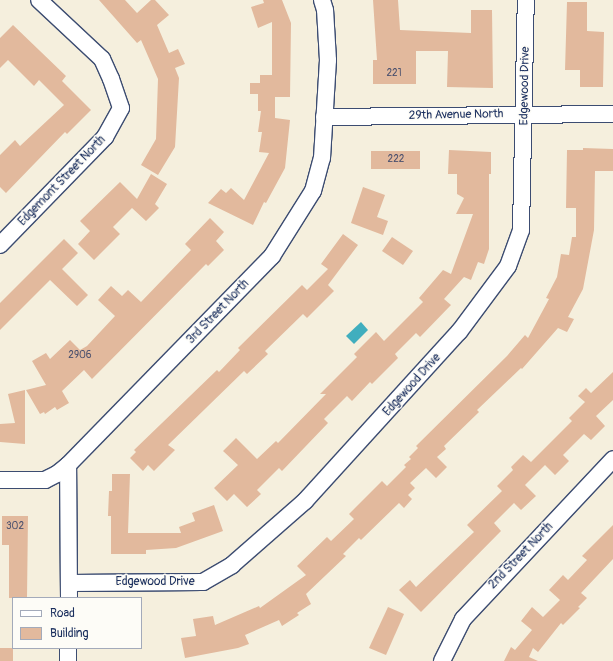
<!DOCTYPE html>
<style>
body{margin:0}
#map{position:relative;width:613px;height:661px;overflow:hidden;background:#f5efdd;font-family:Pangolin,sans-serif}
div>[style]{position:absolute}
[style*='--x']{left:calc(var(--x)*1px);top:calc(var(--y)*1px);width:calc(var(--w)*1px);rotate:calc(var(--a)*1deg)}
.water>*{inset:0;background:#40aebe}
.building>*{inset:0;background:#e2b99d}
.roads{filter:drop-shadow(1px 0 #3c4c71) drop-shadow(-1px 0 #3c4c71) drop-shadow(0 1px #3c4c71) drop-shadow(0 -1px #3c4c71)}
.street>*{height:16px;margin:-8px;padding:0 8px;transform-origin:8px;border-radius:8px;background:#fff}
span{translate:-50% -50%;white-space:nowrap;text-align:center;line-height:1.15;-webkit-text-stroke:3px #fdfcf7;paint-order:stroke}
.number-label{font-size:10px;color:#4d526e}
.number-label span{-webkit-text-stroke-width:0}
.street-label{font-size:12px;color:#1b2f5e}
.legend{position:absolute;left:12px;top:597px;width:130px;height:52px;box-sizing:border-box;background:#fdfcf7;border:1px solid #a3aaba;margin:0;padding:5px 7px;list-style:none;font-size:12px;color:#1b2f5e}
.legend li{display:flex;align-items:center;gap:8px;height:20px}
.legend b{width:20px;border:1px solid #a3aaba}
</style>
<div id="map">
<div class="water">
<div style="clip-path:polygon(361px 322px,368px 330px,354px 344px,346px 336px)"></div>
</div>
<div class="building">
<div style="clip-path:polygon(99px 0,125px 0,137px 13px,151px 0,155px 0,169px 15px,157px 25px,169px 53px,178px 49px,185px 64px,175px 68px,179px 78px,175px 147px,158px 175px,141px 165px,156px 139px,158px 79px,141px 40px,137px 43px)"></div>
<div style="clip-path:polygon(263px 0,282px 0,291px 23px,290px 97px,275px 97px,275px 118px,290px 120px,285px 168px,266px 203px,264px 202px,253px 225px,208px 203px,221px 189px,226px 193px,231px 188px,244px 200px,269px 153px,259px 152px,262px 132px,258px 132px,261px 111px,258px 111px,258px 94px,250px 94px,250px 83px,260px 83px,260px 75px,272px 75px,272px 22px,258px 28px,251px 7px,264px 3px)"></div>
<div style="clip-path:polygon(373px 0,398px 0,400px 30px,471px 33px,471px 10px,492px 10px,493px 88px,447px 87px,448px 51px,416px 51px,416px 84px,373px 84px,373px 60px,377px 60px)"></div>
<div style="clip-path:polygon(567px 2px,587px 2px,587px 31px,604px 32px,603px 87px,580px 87px,580px 70px,565px 70px)"></div>
<div style="clip-path:polygon(13px 25px,66px 76px,62px 81px,91px 110px,67px 134px,65px 132px,6px 193px,0 187px,0 155px,15px 140px,20px 146px,64px 105px,39px 80px,34px 86px,8px 60px,0 68px,0 38px)"></div>
<div style="clip-path:polygon(583px 148px,613px 149px,613px 171px,595px 171px,594px 230px,583px 289px,568px 317px,574px 319px,567px 332px,558px 328px,522px 369px,521px 368px,477px 410px,479px 412px,444px 446px,446px 449px,437px 457px,447px 467px,436px 478px,426px 468px,410px 483px,415px 488px,408px 495px,412px 499px,404px 508px,399px 503px,361px 540px,359px 538px,343px 554px,346px 556px,306px 594px,311px 604px,297px 613px,299px 615px,282px 626px,279px 620px,245px 635px,249px 644px,238px 648px,185px 658px,181px 638px,196px 636px,193px 619px,213px 616px,215px 625px,259px 606px,260px 608px,306px 575px,297px 566px,327px 537px,331px 541px,354px 519px,349px 514px,382px 481px,387px 486px,406px 467px,404px 465px,411px 459px,409px 457px,418px 448px,416px 446px,507px 356px,525px 335px,528px 338px,549px 299px,546px 298px,557px 277px,561px 254px,569px 255px,572px 237px,576px 237px,576px 208px,566px 208px,567px 150px,583px 150px)"></div>
<div style="clip-path:polygon(449px 150px,491px 152px,491px 174px,489px 174px,489px 249px,484px 264px,478px 262px,471px 280px,464px 277px,444px 299px,451px 305px,420px 337px,416px 333px,395px 354px,398px 358px,372px 384px,370px 382px,352px 401px,347px 396px,324px 419px,328px 423px,282px 471px,279px 468px,257px 490px,261px 494px,247px 507px,234px 494px,227px 501px,214px 488px,238px 465px,223px 451px,236px 438px,257px 459px,276px 441px,278px 443px,326px 394px,320px 394px,357px 357px,354px 354px,376px 332px,384px 341px,423px 302px,419px 298px,443px 270px,451px 274px,473px 214px,456px 214px,464px 198px,457px 194px,457px 174px,448px 174px)"></div>
<div style="clip-path:polygon(371px 151px,420px 151px,420px 169px,371px 169px)"></div>
<div style="clip-path:polygon(151px 174px,167px 184px,155px 204px,159px 208px,146px 221px,132px 208px,113px 227px,120px 234px,94px 260px,78px 244px,90px 231px,80px 221px,120px 182px,137px 199px)"></div>
<div style="clip-path:polygon(363px 187px,385px 195px,377px 217px,388px 221px,383px 235px,351px 223px)"></div>
<div style="clip-path:polygon(210px 218px,224px 232px,216px 241px,224px 250px,208px 266px,206px 264px,92px 379px,84px 370px,62px 391px,69px 403px,57px 410px,55px 407px,45px 414px,44px 412px,40px 414px,26px 390px,46px 385px,32px 361px,46px 353px,50px 359px,70px 340px,80px 350px,87px 346px,115px 316px,98px 300px,111px 286px,122px 296px,128px 290px,141px 302px,191px 250px,185px 244px)"></div>
<div style="clip-path:polygon(343px 234px,358px 245px,328px 285px,334px 291px,307px 318px,303px 314px,265px 351px,268px 354px,247px 374px,244px 371px,168px 445px,175px 450px,154px 471px,148px 465px,143px 471px,130px 458px,136px 452px,134px 450px,217px 370px,219px 372px,240px 350px,238px 348px,302px 285px,307px 290px,328px 269px,321px 264px)"></div>
<div style="clip-path:polygon(392px 237px,413px 251px,403px 265px,382px 251px)"></div>
<div style="clip-path:polygon(64px 239px,78px 253px,62px 269px,88px 295px,77px 306px,50px 280px,0 330px,0 303px)"></div>
<div style="clip-path:polygon(613px 372px,613px 400px,596px 416px,605px 426px,591px 440px,584px 434px,563px 455px,569px 461px,555px 475px,545px 465px,525px 485px,536px 496px,521px 510px,514px 503px,494px 523px,501px 531px,421px 612px,399px 590px,410px 580px,416px 587px,474px 532px,467px 525px,502px 491px,497px 486px,513px 470px,511px 467px,523px 455px,531px 462px,572px 421px,569px 418px,585px 402px,578px 396px,586px 388px,591px 393px)"></div>
<div style="clip-path:polygon(25px 390px,25px 444px,0 442px,0 424px,15px 423px,8px 394px)"></div>
<div style="clip-path:polygon(112px 474px,130px 474px,128px 533px,181px 533px,179px 527px,195px 521px,192px 513px,214px 505px,223px 531px,176px 548px,146px 550px,146px 554px,111px 554px,111px 516px,108px 516px,109px 491px,112px 491px)"></div>
<div style="clip-path:polygon(2px 516px,28px 516px,27px 598px,9px 598px,9px 545px,2px 545px)"></div>
<div style="clip-path:polygon(613px 525px,613px 559px,581px 593px,587px 598px,578px 607px,580px 608px,563px 625px,561px 623px,538px 652px,533px 648px,529px 657px,538px 661px,504px 661px,511px 647px,515px 650px,532px 630px,521px 621px,532px 607px,543px 617px,560px 600px,549px 590px,563px 575px,568px 580px,587px 560px,582px 556px)"></div>
<div style="clip-path:polygon(388px 607px,404px 614px,386px 655px,369px 648px)"></div>
<div style="clip-path:polygon(0 648px,13px 648px,13px 661px,0 661px)"></div>
</div>
<div class="roads">
<div class="street">
<div style="--x:324;--y:117;--w:289;--a:-0.6"></div>
<div style="--x:0;--y:245;--w:151;--a:-45.8"></div>
<div style="--x:105;--y:137;--w:33;--a:-61"></div>
<div style="--x:121;--y:108;--w:31;--a:-109"></div>
<div style="--x:111;--y:79;--w:22;--a:-114"></div>
<div style="--x:102;--y:59;--w:86;--a:-136.9"></div>
<div style="--x:0;--y:480;--w:45;--a:0"></div>
<div style="--x:45;--y:480;--w:13;--a:-27"></div>
<div style="--x:57;--y:474;--w:14;--a:-39"></div>
<div style="--x:69;--y:583;--w:134;--a:-0.4"></div>
<div style="--x:203;--y:582;--w:34;--a:-30"></div>
<div style="--x:232;--y:565;--w:97;--a:-41.2"></div>
<div style="--x:305;--y:501;--w:229;--a:-47.7"></div>
<div style="--x:459;--y:332;--w:82;--a:-53.4"></div>
<div style="--x:508;--y:266;--w:38;--a:-70"></div>
<div style="--x:521;--y:230;--w:230;--a:-88.8"></div>
<div style="--x:69;--y:598;--w:133;--a:-90.4"></div>
<div style="--x:68;--y:465;--w:292;--a:-45.7"></div>
<div style="--x:272;--y:256;--w:77;--a:-57.8"></div>
<div style="--x:313;--y:191;--w:34;--a:-75"></div>
<div style="--x:322;--y:158;--w:98;--a:-86.5"></div>
<div style="--x:328;--y:60;--w:50;--a:-93.4"></div>
<div style="--x:325;--y:10;--w:10;--a:-107"></div>
<div style="--x:68;--y:661;--w:13;--a:-90"></div>
<div style="--x:442;--y:661;--w:47;--a:-63.4"></div>
<div style="--x:463;--y:619;--w:219;--a:-46.8"></div>
</div>
</div>
<div class="number-label">
<span style="left:394px;top:74px">221</span>
<span style="left:396px;top:160px">222</span>
<span style="left:80px;top:356px">2906</span>
<span style="left:15px;top:527px">302</span>
</div>
<div class="street-label">
<span style="left:525px;top:86px;rotate:-89deg">Edgewood Drive</span>
<span style="left:456px;top:115px;rotate:-1deg">29th Avenue North</span>
<span style="left:62px;top:181px;rotate:-46deg">Edgemont Street North</span>
<span style="left:218px;top:312px;rotate:-46deg">3rd Street North</span>
<span style="left:412px;top:385px;rotate:-48deg">Edgewood Drive</span>
<span style="left:521px;top:556px;rotate:-46deg">2nd Street North</span>
<span style="left:155px;top:582px">Edgewood Drive</span>
</div>
<ul class="legend">
<li><b style="height:5px;background:#fff"></b>Road</li>
<li><b style="height:11px;background:#e2b99d"></b>Building</li>
</ul>
</div>
